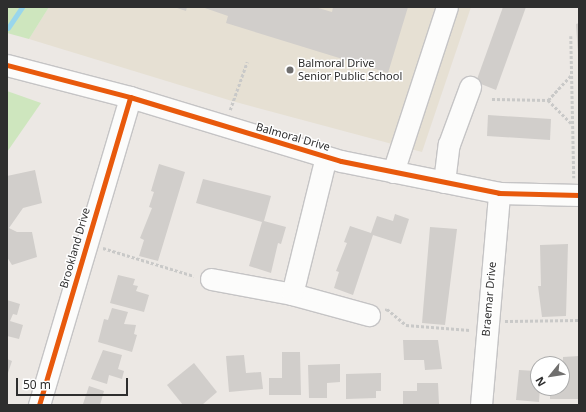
<!DOCTYPE html>
<style>
body{margin:0}
#map{position:relative;width:586px;height:412px;overflow:hidden;background:#ece8e4;font-family:"Noto Sans",sans-serif}
div>[style]{position:absolute}
[style*='--x']{left:calc(var(--x)*1px);top:calc(var(--y)*1px);width:calc(var(--w)*1px);rotate:calc(var(--a)*1deg)}
.education>*{inset:0;background:#e6e0d3}
.green>*{inset:0;background:#cee6be}
.stream>*{height:4.5px;margin:-2.25px;padding:0 2.25px;transform-origin:2.25px;border-radius:2.25px;background:#99d6ec}
.building>*{inset:0;background:#d1cecb}
.path>*{height:2.5px;margin-top:-1.25px;transform-origin:0;background:repeating-linear-gradient(90deg,#c9c9c8 0 3px,transparent 0 5px)}
.roads{filter:drop-shadow(1px 0 #c5c4c5) drop-shadow(-1px 0 #c5c4c5) drop-shadow(0 1px #c5c4c5) drop-shadow(0 -1px #c5c4c5)}
.minor>*{height:21px;margin:-10.5px;padding:0 10.5px;transform-origin:10.5px;border-radius:10.5px;background:#fcfcfb}
.cycleway>*{height:5px;margin:-2.5px;padding:0 2.5px;transform-origin:2.5px;border-radius:2.5px;background:#e8590c}
.dots>*{width:11px;height:11px;translate:-50% -50%;box-sizing:border-box;border:2px solid #fff;border-radius:50%}
span{translate:-50% -50%;white-space:nowrap;text-align:center;line-height:1.15;-webkit-text-stroke:3px #fff;paint-order:stroke}
.poi-label{font-size:11px;color:#2e2e2e}
.left{translate:0 -50%;text-align:left}
.street-label{font-size:11px;color:#2e2e2e}
.frame{position:absolute;inset:0;border:8px solid #2e2e2e;pointer-events:none}
.north{position:absolute;left:530px;top:356px;width:40px;height:40px;box-sizing:border-box;background:#fff;border:1px solid #ababab;border-radius:50%;rotate:240deg;font-size:11px;font-weight:700;line-height:16px;text-align:center;color:#2e2e2e}
.north::after{content:'';display:block;margin:auto;width:14px;height:18px;background:#706f6e;clip-path:polygon(50% 0,100% 100%,50% 72%,0 100%)}
.scale{position:absolute;left:16px;top:378px;width:112px;height:18px;box-sizing:border-box;border:2px solid #2e2e2e;border-top:0;padding-left:5px;font-size:12px;line-height:14px;white-space:nowrap;color:#2e2e2e;-webkit-text-stroke:3px #fff;paint-order:stroke}
</style>
<div id="map">
<div class="education">
<div style="clip-path:polygon(49px 7px,471px 7px,422px 152px,232px 101px,29px 39px)"></div>
</div>
<div class="green">
<div style="clip-path:polygon(7px 7px,49px 7px,29px 39px,7px 33px)"></div>
<div style="clip-path:polygon(7px 91px,41px 103px,7px 152px)"></div>
</div>
<div class="stream">
<div style="--x:8;--y:28;--w:25;--a:-56"></div>
</div>
<div class="building">
<div style="clip-path:polygon(174px 7px,187px 7px,186px 11px)"></div>
<div style="clip-path:polygon(202px 7px,315px 7px,332px 12px,333px 7px,408px 7px,388px 73px,226px 23px,228px 16px)"></div>
<div style="clip-path:polygon(503px 7px,526px 7px,496px 90px,476px 82px)"></div>
<div style="clip-path:polygon(579px 23px,579px 53px,578px 53px,576px 24px)"></div>
<div style="clip-path:polygon(488px 115px,551px 119px,550px 140px,487px 136px)"></div>
<div style="clip-path:polygon(159px 164px,185px 172px,158px 261px,139px 256px,144px 240px,140px 238px,152px 208px,149px 207px,154px 192px,151px 191px)"></div>
<div style="clip-path:polygon(35px 170px,42px 203px,23px 208px,9px 228px,17px 232px,32px 232px,37px 257px,12px 265px,7px 257px,7px 176px)"></div>
<div style="clip-path:polygon(203px 179px,271px 196px,264px 221px,286px 227px,281px 244px,278px 243px,271px 273px,249px 266px,262px 222px,196px 203px)"></div>
<div style="clip-path:polygon(395px 214px,409px 219px,401px 244px,373px 235px,353px 295px,334px 288px,339px 272px,336px 271px,347px 243px,344px 242px,350px 226px,371px 233px,377px 216px,393px 221px)"></div>
<div style="clip-path:polygon(430px 227px,457px 229px,445px 325px,422px 323px)"></div>
<div style="clip-path:polygon(568px 244px,566px 316px,542px 317px,538px 286px,541px 286px,540px 245px)"></div>
<div style="clip-path:polygon(118px 275px,135px 279px,133px 285px,138px 286px,136px 291px,149px 295px,144px 312px,110px 303px)"></div>
<div style="clip-path:polygon(7px 300px,20px 304px,17px 315px,13px 314px,10px 321px,23px 325px,19px 339px,7px 336px)"></div>
<div style="clip-path:polygon(112px 308px,128px 312px,124px 324px,136px 325px,134px 334px,137px 335px,132px 352px,98px 342px,104px 319px,108px 320px)"></div>
<div style="clip-path:polygon(403px 340px,438px 340px,442px 369px,425px 370px,424px 360px,404px 360px)"></div>
<div style="clip-path:polygon(103px 350px,122px 355px,118px 369px,124px 371px,122px 379px,109px 375px,107px 384px,91px 379px)"></div>
<div style="clip-path:polygon(282px 352px,300px 352px,301px 395px,269px 395px,269px 378px,282px 378px)"></div>
<div style="clip-path:polygon(244px 355px,246px 373px,261px 372px,263px 389px,229px 392px,226px 356px)"></div>
<div style="clip-path:polygon(579px 356px,579px 399px,550px 399px,550px 388px,562px 388px,563px 357px)"></div>
<div style="clip-path:polygon(7px 359px,12px 361px,7px 376px)"></div>
<div style="clip-path:polygon(194px 363px,217px 392px,202px 405px,183px 405px,167px 385px)"></div>
<div style="clip-path:polygon(340px 364px,340px 382px,327px 383px,327px 398px,309px 398px,308px 365px)"></div>
<div style="clip-path:polygon(519px 370px,536px 371px,535px 379px,538px 379px,538px 388px,540px 388px,539px 402px,516px 400px)"></div>
<div style="clip-path:polygon(381px 373px,381px 391px,376px 391px,376px 398px,346px 399px,346px 374px)"></div>
<div style="clip-path:polygon(417px 383px,438px 383px,439px 404px,403px 405px,403px 391px,417px 391px)"></div>
<div style="clip-path:polygon(89px 386px,104px 391px,100px 405px,79px 405px,83px 404px)"></div>
</div>
<div class="path">
<div style="--x:571;--y:36;--w:142;--a:88.8"></div>
<div style="--x:492;--y:99;--w:56;--a:1"></div>
<div style="--x:548;--y:100;--w:34;--a:45"></div>
<div style="--x:548;--y:100;--w:34;--a:-47"></div>
<div style="--x:230;--y:110;--w:51;--a:-70.5"></div>
<div style="--x:103;--y:248;--w:95;--a:17.1"></div>
<div style="--x:385;--y:310;--w:2;--a:-27"></div>
<div style="--x:387;--y:309;--w:25;--a:40"></div>
<div style="--x:406;--y:325;--w:64;--a:4.5"></div>
<div style="--x:505;--y:321;--w:74;--a:-0.8"></div>
</div>
<div class="roads">
<div class="minor">
<div style="--x:7;--y:65;--w:127;--a:14.6"></div>
<div style="--x:130;--y:97;--w:220;--a:16.9"></div>
<div style="--x:341;--y:161;--w:161;--a:11.4"></div>
<div style="--x:499;--y:193;--w:80;--a:1.4"></div>
<div style="--x:393;--y:172;--w:174;--a:-71.9"></div>
<div style="--x:444;--y:182;--w:38;--a:-83"></div>
<div style="--x:449;--y:144;--w:61;--a:-69.8"></div>
<div style="--x:211;--y:279;--w:82;--a:10.5"></div>
<div style="--x:292;--y:294;--w:80;--a:15.3"></div>
<div style="--x:292;--y:294;--w:141;--a:-76.1"></div>
<div style="--x:39;--y:405;--w:321;--a:-73.5"></div>
<div style="--x:481;--y:405;--w:213;--a:-85.1"></div>
</div>
</div>
<div class="cycleway">
<div style="--x:7;--y:65;--w:127;--a:14.6"></div>
<div style="--x:130;--y:97;--w:220;--a:16.9"></div>
<div style="--x:341;--y:161;--w:161;--a:11.4"></div>
<div style="--x:499;--y:193;--w:80;--a:1.4"></div>
<div style="--x:39;--y:405;--w:321;--a:-73.5"></div>
</div>
<div class="dots">
<div style="left:290px;top:70px;background:#706f6e"></div>
</div>
<div class="poi-label">
<span class="left" style="left:298px;top:70px">Balmoral Drive<br>Senior Public School</span>
</div>
<div class="street-label">
<span style="left:293px;top:137px;rotate:16deg">Balmoral Drive</span>
<span style="left:75px;top:248px;rotate:-74deg">Brookland Drive</span>
<span style="left:489px;top:299px;rotate:-85deg">Braemar Drive</span>
</div>
<div class="frame"></div>
<div class="north">N</div>
<div class="scale">50 m</div>
</div>
